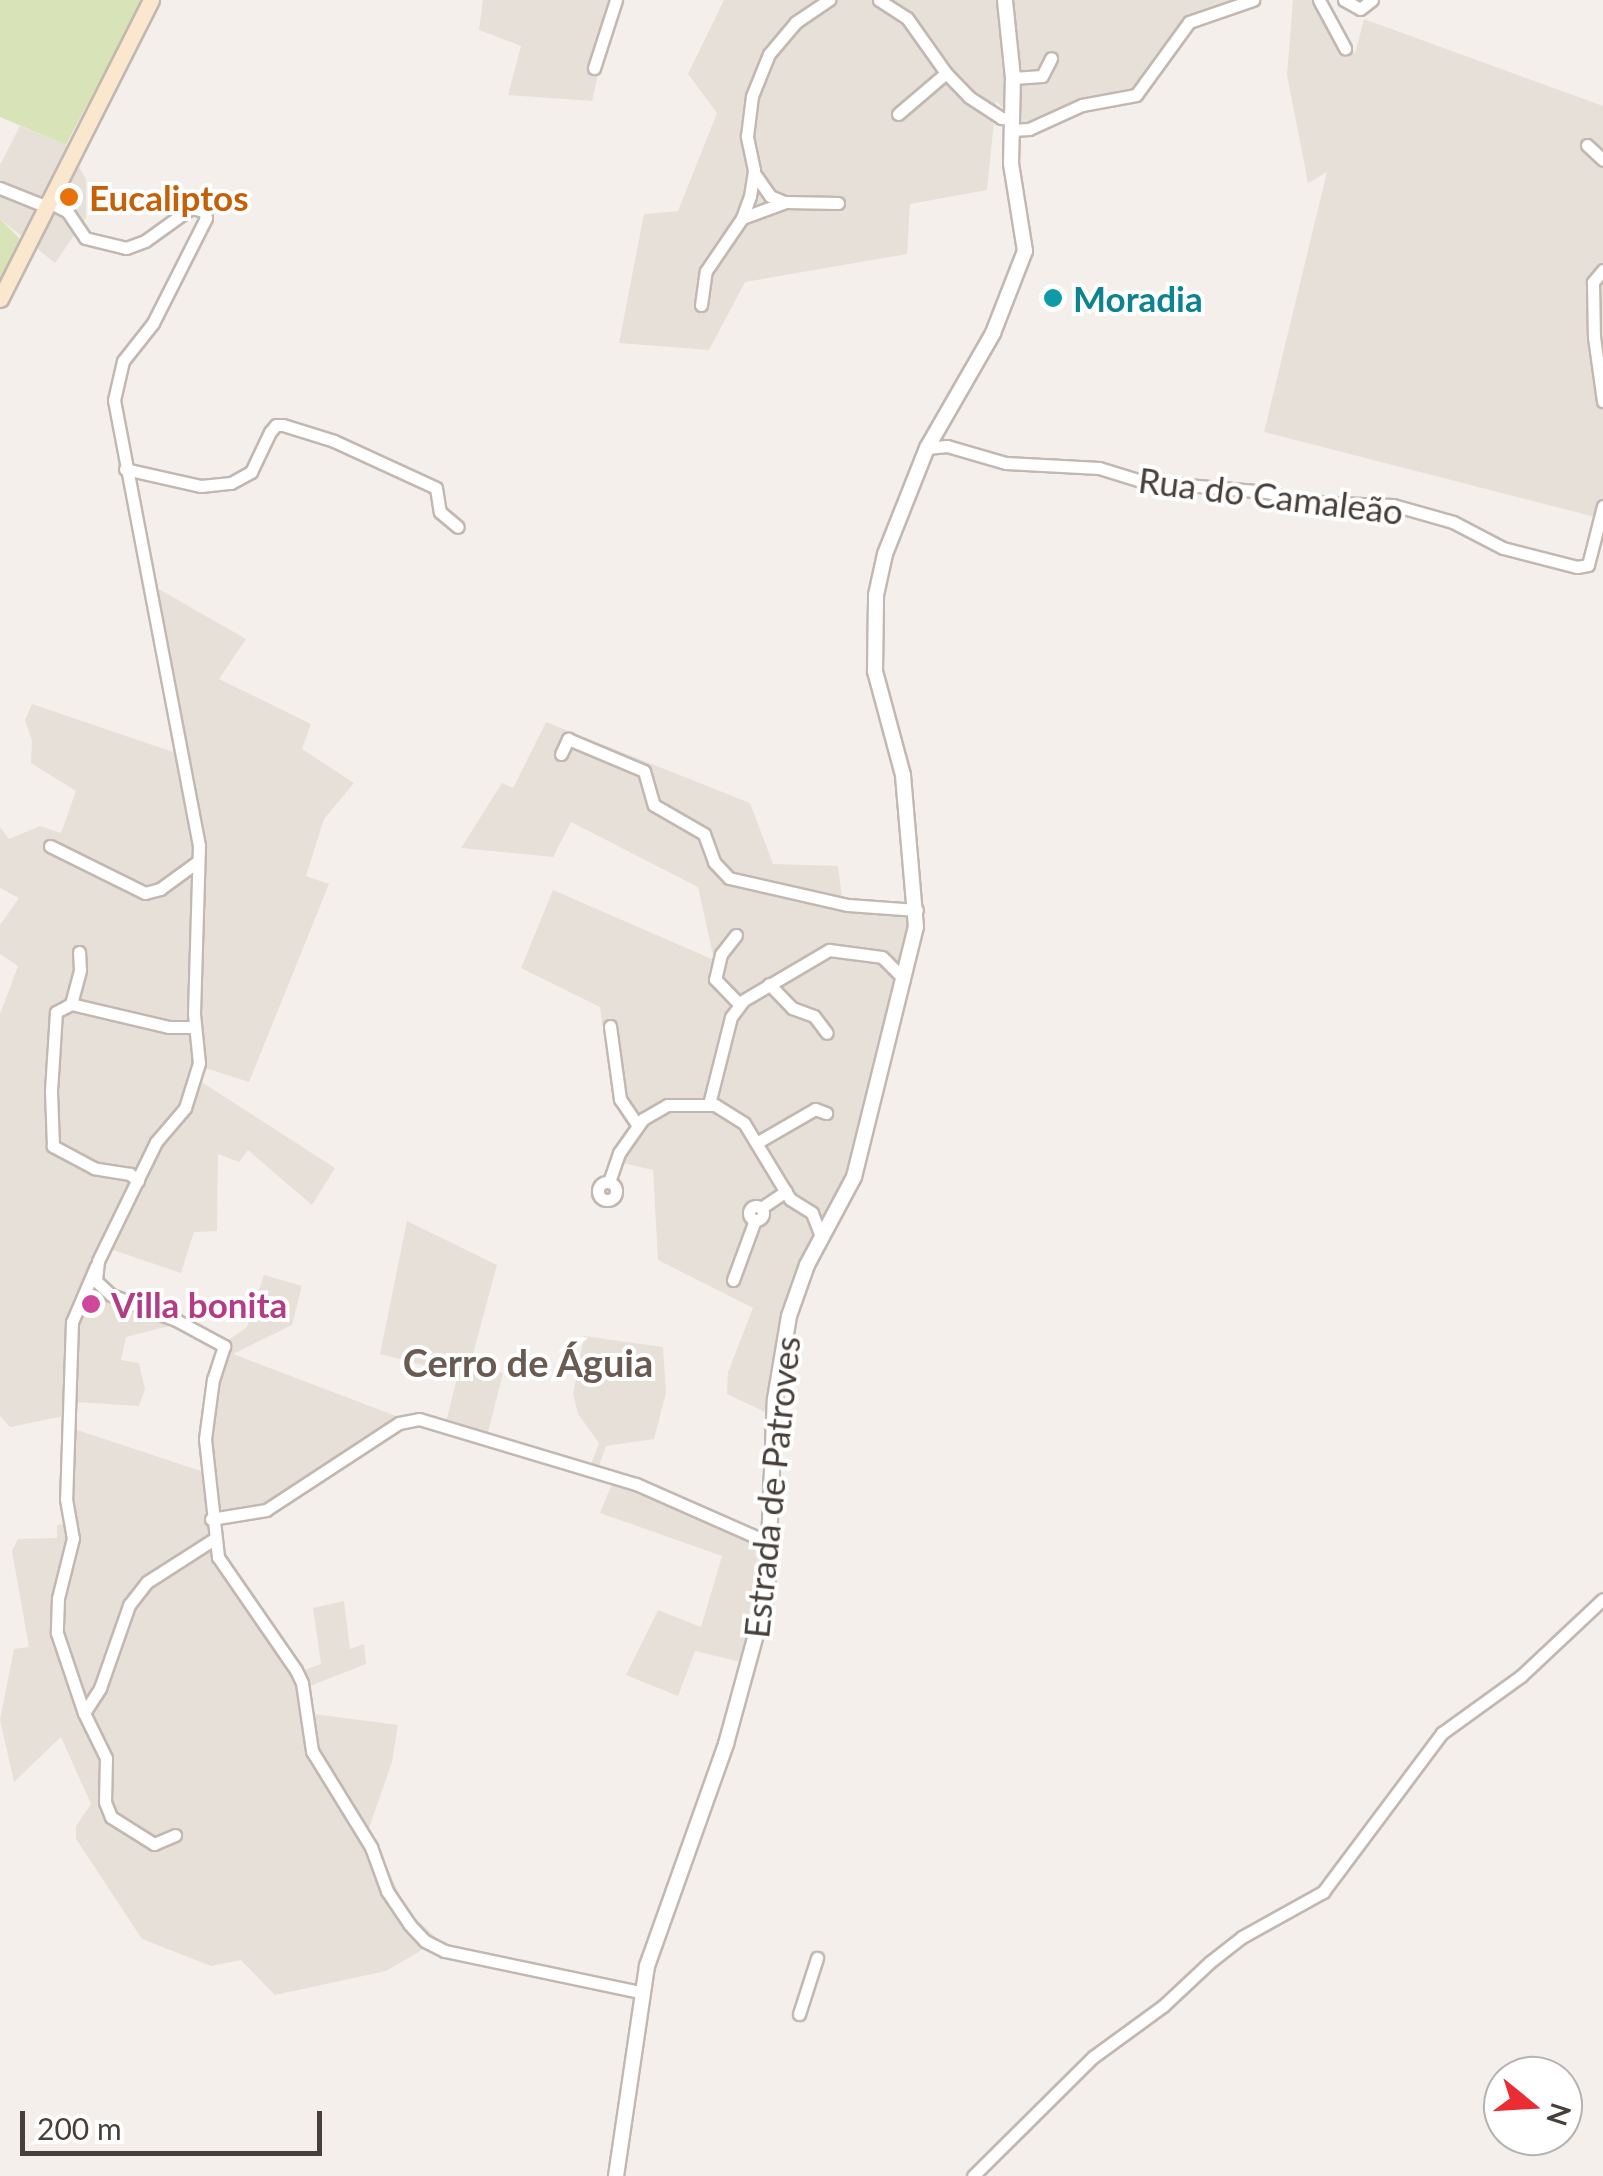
<!DOCTYPE html>
<meta charset="utf-8">
<style>
body{margin:0}
#map{position:relative;width:1603px;height:2176px;overflow:hidden;background:#f4efea;font-family:Lato,sans-serif}
div>[style]{position:absolute}
[style*='--x']{left:calc(var(--x)*1px);top:calc(var(--y)*1px);width:calc(var(--w)*1px);rotate:calc(var(--a)*1deg)}
.residential>*{inset:0;background:#e7e0d9}
.green>*{inset:0;background:#d8e4b7}
.roads{filter:drop-shadow(2px 0 #c2b8b1) drop-shadow(-2px 0 #c2b8b1) drop-shadow(0 2px #c2b8b1) drop-shadow(0 -2px #c2b8b1)}
.minor>*{height:11px;margin:-5.5px;padding:0 5.5px;transform-origin:5.5px;border-radius:5.5px;background:#fff}
.minor>.ring{margin:-5.5px;padding:0;box-sizing:content-box;background:none;border:11px solid #fff;border-radius:50%}
.tertiary>*{height:14px;margin:-7px;padding:0 7px;transform-origin:7px;border-radius:7px;background:#fff}
.secondary>*{height:15px;margin:-7.5px;padding:0 7.5px;transform-origin:7.5px;border-radius:7.5px;background:#fae7ce}
.dots>*{width:28px;height:28px;translate:-50% -50%;box-sizing:border-box;border:5px solid #fff;border-radius:50%}
span{translate:-50% -50%;white-space:nowrap;text-align:center;line-height:1.15;-webkit-text-stroke:8px #fff;paint-order:stroke}
.food-label{font-size:35px;color:#c56008;font-weight:700}
.left{translate:0 -50%;text-align:left}
.culture-label{font-size:35px;color:#0d838f;font-weight:700}
.street-label{font-size:35px;color:#473f39}
.hotel-label{font-size:35px;color:#b23c85;font-weight:700}
.neighbourhood-label{font-size:38px;color:#695b51;font-weight:700}
.north{position:absolute;left:1483px;top:2056px;width:100px;height:100px;box-sizing:border-box;background:#fff;border:2px solid #b5b2b0;border-radius:50%;rotate:108deg;font-size:28px;font-weight:700;line-height:40px;text-align:center;color:#473f39}
.north::after{content:'';display:block;margin:auto;width:35px;height:45px;background:#e92d33;clip-path:polygon(50% 0,100% 100%,50% 72%,0 100%)}
.scale{position:absolute;left:20px;top:2111px;width:302px;height:45px;box-sizing:border-box;border:5px solid #473f39;border-top:0;padding-left:12px;font-size:30px;line-height:35px;white-space:nowrap;color:#473f39;-webkit-text-stroke:8px #fff;paint-order:stroke}
</style>
<div id="map">
<div class="residential">
<div style="clip-path:polygon(483px 0,615px 0,592px 101px,508px 95px,521px 46px,479px 30px)"></div>
<div style="clip-path:polygon(724px 0,1253px 0,1189px 22px,1136px 95px,1012px 130px,1012px 117px,996px 101px,987px 190px,910px 204px,907px 254px,745px 282px,709px 350px,619px 343px,644px 214px,678px 211px,717px 113px,688px 74px)"></div>
<div style="clip-path:polygon(1293px 0,1322px 0,1355px 54px,1364px 19px,1603px 106px,1603px 519px,1264px 432px,1327px 172px,1308px 183px,1287px 75px)"></div>
<div style="clip-path:polygon(20px 126px,66px 145px,86px 179px,86px 218px,55px 263px,0 219px,0 165px)"></div>
<div style="clip-path:polygon(150px 584px,246px 639px,219px 679px,311px 724px,302px 749px,354px 783px,324px 819px,306px 876px,329px 884px,249px 1082px,205px 1068px,200px 1081px,335px 1168px,312px 1205px,248px 1150px,239px 1162px,218px 1154px,217px 1231px,194px 1232px,181px 1273px,107px 1248px,100px 1274px,106px 1287px,189px 1321px,126px 1337px,121px 1360px,139px 1363px,145px 1389px,139px 1406px,75px 1402px,74px 1429px,204px 1472px,220px 1346px,247px 1327px,264px 1275px,302px 1286px,292px 1325px,233px 1354px,396px 1416px,282px 1497px,220px 1517px,228px 1562px,304px 1670px,321px 1664px,313px 1608px,344px 1601px,350px 1649px,364px 1644px,366px 1664px,310px 1686px,314px 1714px,398px 1725px,392px 1762px,369px 1828px,407px 1911px,439px 1940px,386px 1971px,275px 1995px,241px 1960px,211px 1966px,142px 1939px,76px 1839px,76px 1826px,91px 1804px,61px 1737px,14px 1782px,0 1720px,14px 1649px,29px 1647px,12px 1551px,18px 1539px,57px 1538px,57px 1525px,67px 1523px,64px 1416px,10px 1427px,0 1416px,0 1014px,18px 966px,0 954px,0 925px,19px 898px,0 888px,0 827px,9px 839px,40px 826px,61px 833px,76px 791px,31px 763px,32px 741px,25px 720px,32px 704px,176px 753px)"></div>
<div style="clip-path:polygon(546px 722px,750px 803px,773px 864px,838px 866px,842px 897px,894px 905px,910px 916px,848px 1176px,798px 1263px,786px 1296px,765px 1412px,727px 1394px,728px 1372px,753px 1308px,658px 1260px,653px 1170px,623px 1163px,618px 1179px,624px 1198px,616px 1207px,590px 1198px,591px 1187px,601px 1182px,628px 1126px,613px 1103px,600px 1007px,521px 968px,553px 890px,714px 960px,698px 887px,571px 822px,553px 857px,461px 848px,502px 783px,513px 788px)"></div>
<div style="clip-path:polygon(407px 1221px,497px 1265px,470px 1365px,503px 1373px,485px 1444px,444px 1430px,458px 1374px,380px 1354px)"></div>
<div style="clip-path:polygon(584px 1336px,663px 1347px,666px 1393px,654px 1439px,606px 1446px,599px 1466px,778px 1538px,772px 1602px,757px 1666px,695px 1651px,678px 1696px,626px 1675px,658px 1610px,701px 1627px,722px 1556px,600px 1513px,612px 1484px,587px 1475px,599px 1443px,578px 1414px,573px 1394px)"></div>
</div>
<div class="green">
<div style="clip-path:polygon(0 0,142px 0,66px 145px,0 117px)"></div>
<div style="clip-path:polygon(0 219px,21px 240px,0 285px)"></div>
</div>
<div class="roads">
<div class="minor">
<div style="--x:879;--y:0;--w:33;--a:33"></div>
<div style="--x:907;--y:18;--w:67;--a:54.7"></div>
<div style="--x:946;--y:73;--w:33;--a:46"></div>
<div style="--x:969;--y:97;--w:38;--a:33"></div>
<div style="--x:1001;--y:118;--w:11;--a:5"></div>
<div style="--x:1319;--y:0;--w:55;--a:61.6"></div>
<div style="--x:1344;--y:0;--w:18;--a:29"></div>
<div style="--x:1360;--y:9;--w:15;--a:-37"></div>
<div style="--x:594;--y:68;--w:71;--a:-72.1"></div>
<div style="--x:1013;--y:78;--w:29;--a:-4"></div>
<div style="--x:1042;--y:76;--w:20;--a:-63"></div>
<div style="--x:898;--y:114;--w:63;--a:-40.5"></div>
<div style="--x:1012;--y:130;--w:17;--a:-3"></div>
<div style="--x:1029;--y:129;--w:58;--a:-24.4"></div>
<div style="--x:1082;--y:105;--w:55;--a:-10.5"></div>
<div style="--x:1136;--y:95;--w:90;--a:-54"></div>
<div style="--x:1189;--y:22;--w:68;--a:-19"></div>
<div style="--x:1587;--y:145;--w:22;--a:43"></div>
<div style="--x:754;--y:173;--w:28;--a:55"></div>
<div style="--x:770;--y:196;--w:13;--a:23"></div>
<div style="--x:0;--y:188;--w:48;--a:21.8"></div>
<div style="--x:47;--y:201;--w:22;--a:27"></div>
<div style="--x:67;--y:211;--w:32;--a:56"></div>
<div style="--x:85;--y:238;--w:42;--a:13.7"></div>
<div style="--x:126;--y:248;--w:20;--a:-20"></div>
<div style="--x:145;--y:241;--w:57;--a:-35.7"></div>
<div style="--x:191;--y:208;--w:13;--a:13"></div>
<div style="--x:204;--y:211;--w:7;--a:74"></div>
<div style="--x:206;--y:218;--w:118;--a:116.8"></div>
<div style="--x:153;--y:323;--w:48;--a:128.3"></div>
<div style="--x:123;--y:361;--w:40;--a:103"></div>
<div style="--x:114;--y:400;--w:453;--a:79.2"></div>
<div style="--x:199;--y:845;--w:169;--a:91.7"></div>
<div style="--x:194;--y:1014;--w:49;--a:84.2"></div>
<div style="--x:199;--y:1063;--w:47;--a:107.3"></div>
<div style="--x:185;--y:1108;--w:45;--a:130.5"></div>
<div style="--x:156;--y:1142;--w:132;--a:116"></div>
<div style="--x:98;--y:1261;--w:20;--a:96"></div>
<div style="--x:96;--y:1281;--w:21;--a:43"></div>
<div style="--x:111;--y:1295;--w:70;--a:21"></div>
<div style="--x:176;--y:1320;--w:55;--a:28.4"></div>
<div style="--x:224;--y:1346;--w:35;--a:108"></div>
<div style="--x:213;--y:1379;--w:61;--a:97.6"></div>
<div style="--x:205;--y:1439;--w:119;--a:83.7"></div>
<div style="--x:218;--y:1557;--w:137;--a:55.4"></div>
<div style="--x:296;--y:1670;--w:14;--a:65"></div>
<div style="--x:302;--y:1683;--w:69;--a:81.6"></div>
<div style="--x:312;--y:1751;--w:113;--a:58.4"></div>
<div style="--x:371;--y:1847;--w:47;--a:70"></div>
<div style="--x:387;--y:1891;--w:40;--a:56"></div>
<div style="--x:409;--y:1924;--w:23;--a:47"></div>
<div style="--x:425;--y:1941;--w:22;--a:27"></div>
<div style="--x:445;--y:1951;--w:199;--a:11.9"></div>
<div style="--x:742;--y:218;--w:47;--a:-20"></div>
<div style="--x:786;--y:202;--w:52;--a:1.1"></div>
<div style="--x:1603;--y:270;--w:16;--a:130"></div>
<div style="--x:1593;--y:282;--w:55;--a:89"></div>
<div style="--x:1594;--y:337;--w:65;--a:82"></div>
<div style="--x:701;--y:305;--w:34;--a:-82"></div>
<div style="--x:706;--y:271;--w:64;--a:-55.8"></div>
<div style="--x:742;--y:218;--w:23;--a:-70"></div>
<div style="--x:750;--y:196;--w:26;--a:-81"></div>
<div style="--x:754;--y:170;--w:35;--a:-102"></div>
<div style="--x:747;--y:136;--w:40;--a:-82.9"></div>
<div style="--x:752;--y:96;--w:45;--a:-68"></div>
<div style="--x:769;--y:54;--w:42;--a:-49.8"></div>
<div style="--x:796;--y:22;--w:40;--a:-34"></div>
<div style="--x:927;--y:448;--w:20;--a:-6"></div>
<div style="--x:947;--y:446;--w:61;--a:16.1"></div>
<div style="--x:1006;--y:463;--w:93;--a:3.1"></div>
<div style="--x:1099;--y:468;--w:44;--a:17.2"></div>
<div style="--x:1141;--y:481;--w:126;--a:5"></div>
<div style="--x:1267;--y:492;--w:37;--a:16"></div>
<div style="--x:1303;--y:502;--w:90;--a:1.9"></div>
<div style="--x:1393;--y:505;--w:62;--a:15.8"></div>
<div style="--x:1453;--y:522;--w:56;--a:27.5"></div>
<div style="--x:1503;--y:548;--w:76;--a:14.4"></div>
<div style="--x:1577;--y:567;--w:11;--a:-10"></div>
<div style="--x:1588;--y:565;--w:61;--a:-75.7"></div>
<div style="--x:125;--y:469;--w:78;--a:12.6"></div>
<div style="--x:201;--y:486;--w:30;--a:-6"></div>
<div style="--x:231;--y:483;--w:23;--a:-29"></div>
<div style="--x:251;--y:472;--w:44;--a:-64.6"></div>
<div style="--x:270;--y:432;--w:9;--a:-49"></div>
<div style="--x:276;--y:425;--w:7;--a:0"></div>
<div style="--x:283;--y:425;--w:53;--a:17.4"></div>
<div style="--x:334;--y:441;--w:112;--a:24.7"></div>
<div style="--x:436;--y:488;--w:24;--a:81"></div>
<div style="--x:440;--y:512;--w:23;--a:40"></div>
<div style="--x:561;--y:754;--w:17;--a:-65"></div>
<div style="--x:568;--y:739;--w:82;--a:22.8"></div>
<div style="--x:644;--y:771;--w:35;--a:74"></div>
<div style="--x:654;--y:805;--w:58;--a:30.1"></div>
<div style="--x:704;--y:834;--w:30;--a:70"></div>
<div style="--x:714;--y:862;--w:22;--a:47"></div>
<div style="--x:729;--y:878;--w:122;--a:12.8"></div>
<div style="--x:848;--y:905;--w:69;--a:4.1"></div>
<div style="--x:50;--y:846;--w:106;--a:26.3"></div>
<div style="--x:145;--y:893;--w:16;--a:-15"></div>
<div style="--x:160;--y:889;--w:46;--a:-36.1"></div>
<div style="--x:736;--y:935;--w:24;--a:128"></div>
<div style="--x:721;--y:954;--w:26;--a:103"></div>
<div style="--x:715;--y:979;--w:35;--a:46"></div>
<div style="--x:769;--y:984;--w:33;--a:46"></div>
<div style="--x:792;--y:1008;--w:23;--a:20"></div>
<div style="--x:814;--y:1016;--w:21;--a:53"></div>
<div style="--x:71;--y:1004;--w:35;--a:-75"></div>
<div style="--x:80;--y:970;--w:18;--a:-93"></div>
<div style="--x:610;--y:1026;--w:74;--a:82.2"></div>
<div style="--x:620;--y:1099;--w:30;--a:56"></div>
<div style="--x:709;--y:1104;--w:90;--a:-75.8"></div>
<div style="--x:731;--y:1017;--w:21;--a:-53"></div>
<div style="--x:744;--y:1000;--w:99;--a:-30.5"></div>
<div style="--x:829;--y:950;--w:53;--a:7.5"></div>
<div style="--x:882;--y:957;--w:31;--a:45"></div>
<div style="--x:758;--y:1142;--w:66;--a:-30.1"></div>
<div style="--x:815;--y:1109;--w:12;--a:20"></div>
<div style="--x:138;--y:1181;--w:11;--a:-139"></div>
<div style="--x:130;--y:1174;--w:36;--a:-171"></div>
<div style="--x:94;--y:1168;--w:47;--a:-151.8"></div>
<div style="--x:53;--y:1146;--w:55;--a:-92.1"></div>
<div style="--x:51;--y:1091;--w:79;--a:-86.4"></div>
<div style="--x:56;--y:1012;--w:17;--a:-28"></div>
<div style="--x:71;--y:1004;--w:101;--a:13.2"></div>
<div style="--x:169;--y:1027;--w:26;--a:0"></div>
<div class="ring" style="left:598px;top:1182px;width:7px;height:7px"></div>
<div style="--x:609;--y:1182;--w:31;--a:-71"></div>
<div style="--x:619;--y:1153;--w:42;--a:-54.8"></div>
<div style="--x:643;--y:1119;--w:28;--a:-30"></div>
<div style="--x:667;--y:1105;--w:48;--a:0"></div>
<div style="--x:715;--y:1105;--w:34;--a:32"></div>
<div style="--x:744;--y:1123;--w:89;--a:58.8"></div>
<div style="--x:790;--y:1199;--w:26;--a:32"></div>
<div style="--x:812;--y:1213;--w:26;--a:69"></div>
<div class="ring" style="left:749px;top:1206px;width:3px;height:3px"></div>
<div style="--x:761;--y:1208;--w:30;--a:-34"></div>
<div style="--x:96;--y:1266;--w:61;--a:113.2"></div>
<div style="--x:72;--y:1322;--w:177;--a:91.9"></div>
<div style="--x:66;--y:1499;--w:40;--a:80"></div>
<div style="--x:73;--y:1538;--w:62;--a:104"></div>
<div style="--x:58;--y:1598;--w:35;--a:92"></div>
<div style="--x:57;--y:1633;--w:84;--a:71.4"></div>
<div style="--x:84;--y:1713;--w:50;--a:63.9"></div>
<div style="--x:106;--y:1758;--w:44;--a:91.3"></div>
<div style="--x:105;--y:1802;--w:16;--a:68"></div>
<div style="--x:111;--y:1817;--w:51;--a:32.1"></div>
<div style="--x:154;--y:1844;--w:23;--a:-23"></div>
<div style="--x:733;--y:1280;--w:64;--a:-69.9"></div>
<div style="--x:211;--y:1519;--w:56;--a:-9.3"></div>
<div style="--x:266;--y:1510;--w:159;--a:-33.2"></div>
<div style="--x:399;--y:1423;--w:20;--a:-11"></div>
<div style="--x:419;--y:1419;--w:227;--a:16.7"></div>
<div style="--x:636;--y:1484;--w:146;--a:23.8"></div>
<div style="--x:84;--y:1713;--w:30;--a:-57"></div>
<div style="--x:100;--y:1688;--w:88;--a:-70.7"></div>
<div style="--x:129;--y:1605;--w:29;--a:-52"></div>
<div style="--x:147;--y:1582;--w:80;--a:-32.7"></div>
<div style="--x:799;--y:2014;--w:59;--a:-72.2"></div>
<div style="--x:973;--y:2176;--w:169;--a:-44.8"></div>
<div style="--x:1093;--y:2057;--w:87;--a:-36.1"></div>
<div style="--x:1163;--y:2006;--w:64;--a:-43.1"></div>
<div style="--x:1210;--y:1962;--w:41;--a:-38"></div>
<div style="--x:1242;--y:1937;--w:93;--a:-29.1"></div>
<div style="--x:1323;--y:1892;--w:199;--a:-53.2"></div>
<div style="--x:1442;--y:1733;--w:97;--a:-35.8"></div>
<div style="--x:1521;--y:1676;--w:112;--a:-43.2"></div>
</div>
<div class="tertiary">
<div style="--x:616;--y:2176;--w:212;--a:-81.6"></div>
<div style="--x:647;--y:1966;--w:236;--a:-70.4"></div>
<div style="--x:726;--y:1744;--w:156;--a:-74.7"></div>
<div style="--x:767;--y:1594;--w:195;--a:-87.7"></div>
<div style="--x:775;--y:1399;--w:84;--a:-80.4"></div>
<div style="--x:789;--y:1316;--w:54;--a:-70.6"></div>
<div style="--x:807;--y:1265;--w:100;--a:-61.9"></div>
<div style="--x:854;--y:1177;--w:258;--a:-76.1"></div>
<div style="--x:916;--y:927;--w:153;--a:-94.9"></div>
<div style="--x:903;--y:775;--w:108;--a:-105.1"></div>
<div style="--x:875;--y:671;--w:76;--a:-89.2"></div>
<div style="--x:876;--y:595;--w:42;--a:-77.6"></div>
<div style="--x:885;--y:554;--w:114;--a:-68.4"></div>
<div style="--x:927;--y:448;--w:133;--a:-60.1"></div>
<div style="--x:993;--y:333;--w:88;--a:-68.7"></div>
<div style="--x:1025;--y:251;--w:88;--a:-99.1"></div>
<div style="--x:1011;--y:164;--w:86;--a:-88.7"></div>
<div style="--x:1013;--y:78;--w:78;--a:-95.9"></div>
</div>
<div class="secondary">
<div style="--x:0;--y:299;--w:335;--a:-63.2"></div>
</div>
</div>
<div class="dots">
<div style="left:69px;top:197px;background:#e8710a"></div>
<div style="left:1053px;top:298px;background:#0f9aa8"></div>
<div style="left:91px;top:1304px;background:#d1479c"></div>
</div>
<div class="food-label">
<span class="left" style="left:89px;top:197px">Eucaliptos</span>
</div>
<div class="culture-label">
<span class="left" style="left:1073px;top:298px">Moradia</span>
</div>
<div class="street-label">
<span style="left:1271px;top:495px;rotate:7deg">Rua do Camaleão</span>
<span style="left:771px;top:1487px;rotate:-84deg">Estrada de Patroves</span>
</div>
<div class="hotel-label">
<span class="left" style="left:111px;top:1304px">Villa bonita</span>
</div>
<div class="neighbourhood-label">
<span style="left:528px;top:1363px">Cerro de Águia</span>
</div>
<div class="north">N</div>
<div class="scale">200 m</div>
</div>
